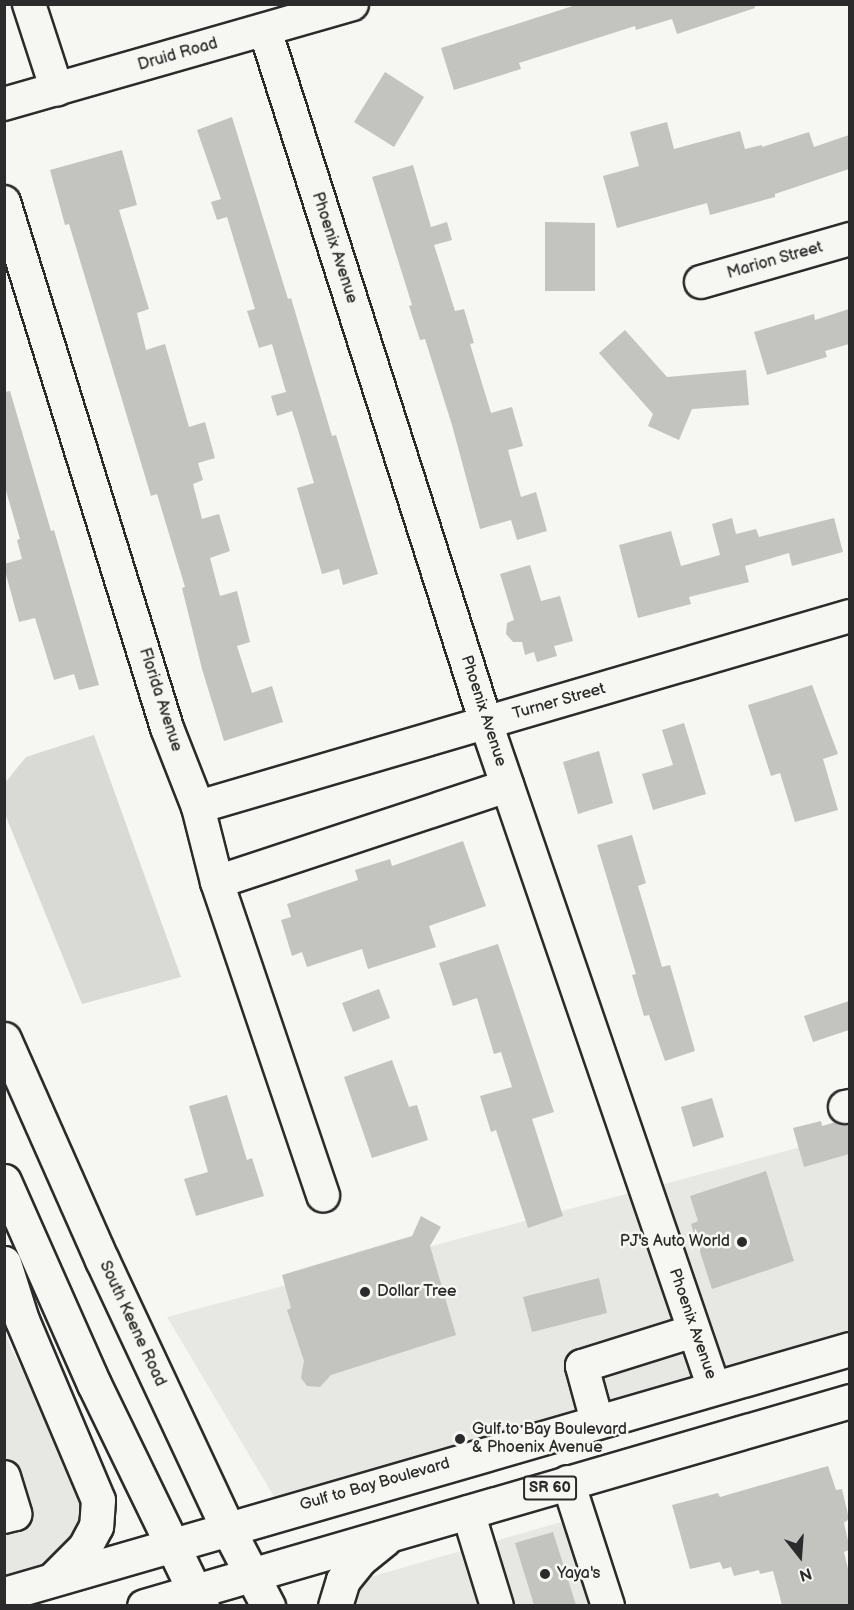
<!DOCTYPE html>
<style>
body{margin:0}
#map{position:relative;width:854px;height:1610px;overflow:hidden;background:#f6f6f2;font-family:"Balsamiq Sans",sans-serif}
div>[style]{position:absolute}
[style*='--x']{left:calc(var(--x)*1px);top:calc(var(--y)*1px);width:calc(var(--w)*1px);rotate:calc(var(--a)*1deg)}
.built>*{inset:0;background:#e7e7e3}
.green>*{inset:0;background:#d9d9d5}
.building>*{inset:0;background:#c3c3c0}
.roads{filter:drop-shadow(2px 0 #2b2b2b) drop-shadow(-2px 0 #2b2b2b) drop-shadow(0 2px #2b2b2b) drop-shadow(0 -2px #2b2b2b)}
.minor>*{height:32px;margin:-16px;padding:0 16px;transform-origin:16px;border-radius:16px;background:#f6f6f2}
.major>*{height:33px;margin:-16.5px;padding:0 16.5px;transform-origin:16.5px;border-radius:16.5px;background:#f6f6f2}
.dots>*{width:16px;height:16px;translate:-50% -50%;box-sizing:border-box;border:3px solid #f6f6f2;border-radius:50%}
span{translate:-50% -50%;white-space:nowrap;text-align:center;line-height:1.15;-webkit-text-stroke:5px #f6f6f2;paint-order:stroke}
.shield-label span{padding:2px 4px;background:#f6f6f2;border:2px solid;border-radius:4px;-webkit-text-stroke-width:0}
.shield-label{font-size:15px;color:#2b2b2b;font-weight:700}
.street-label{font-size:16px;color:#2b2b2b}
.poi-label{font-size:16px;color:#2b2b2b}
.right{translate:-100% -50%;text-align:right}
.left{translate:0 -50%;text-align:left}
.frame{position:absolute;inset:0;border:6px solid #2b2b2b;pointer-events:none}
.north{position:absolute;left:770px;top:1526px;width:60px;height:60px;-webkit-text-stroke:4px #f6f6f2;paint-order:stroke;rotate:163deg;font-size:16px;font-weight:700;line-height:24px;text-align:center;color:#2b2b2b}
.north::after{content:'';display:block;margin:auto;width:21px;height:27px;background:#2b2b2b;clip-path:polygon(50% 0,100% 100%,50% 72%,0 100%)}
</style>
<div id="map">
<div class="built">
<div style="clip-path:polygon(849px 1134px,849px 1333px,721px 1371px,657px 1186px)"></div>
<div style="clip-path:polygon(633px 1192px,697px 1378px,276px 1500px,167px 1317px)"></div>
<div style="clip-path:polygon(4px 1329px,11px 1348px,81px 1487px,84px 1520px,75px 1538px,45px 1568px,4px 1579px)"></div>
<div style="clip-path:polygon(568px 1520px,596px 1606px,348px 1606px,360px 1580px)"></div>
</div>
<div class="green">
<div style="clip-path:polygon(94px 735px,181px 977px,82px 1004px,5px 814px,4px 784px,26px 757px)"></div>
</div>
<div class="building">
<div style="clip-path:polygon(579px 4px,754px 4px,755px 8px,677px 34px,672px 19px,636px 30px,635px 26px,519px 63px,521px 69px,454px 90px,441px 48px)"></div>
<div style="clip-path:polygon(385px 72px,424px 97px,394px 147px,354px 122px)"></div>
<div style="clip-path:polygon(232px 117px,288px 299px,291px 298px,332px 436px,336px 435px,378px 574px,343px 585px,339px 569px,322px 574px,297px 488px,314px 483px,298px 430px,292px 411px,277px 416px,271px 396px,286px 392px,272px 344px,259px 348px,247px 311px,255px 309px,227px 217px,217px 220px,211px 202px,221px 199px,197px 130px)"></div>
<div style="clip-path:polygon(667px 122px,674px 149px,740px 131px,745px 149px,762px 145px,762px 147px,809px 132px,814px 147px,849px 135px,849px 169px,775px 194px,775px 197px,710px 215px,707px 203px,617px 228px,603px 176px,639px 166px,630px 132px)"></div>
<div style="clip-path:polygon(122px 150px,137px 205px,119px 210px,149px 309px,137px 313px,146px 350px,165px 344px,189px 427px,205px 422px,215px 458px,198px 463px,203px 480px,193px 484px,202px 519px,219px 514px,230px 551px,210px 558px,220px 596px,237px 591px,250px 642px,237px 646px,252px 693px,272px 686px,283px 722px,224px 741px,202px 669px,182px 588px,185px 587px,157px 494px,151px 496px,69px 224px,65px 225px,50px 170px)"></div>
<div style="clip-path:polygon(413px 165px,431px 227px,447px 222px,452px 240px,434px 245px,455px 311px,464px 309px,474px 343px,470px 344px,491px 413px,512px 407px,523px 446px,508px 450px,521px 497px,536px 492px,547px 531px,517px 540px,511px 520px,480px 529px,452px 425px,425px 339px,420px 340px,409px 306px,412px 305px,372px 177px)"></div>
<div style="clip-path:polygon(545px 222px,595px 223px,595px 291px,545px 291px)"></div>
<div style="clip-path:polygon(849px 309px,849px 344px,825px 351px,827px 357px,767px 375px,754px 332px,814px 314px,815px 320px)"></div>
<div style="clip-path:polygon(625px 330px,667px 377px,746px 370px,749px 405px,692px 409px,679px 440px,648px 426px,653px 414px,599px 353px)"></div>
<div style="clip-path:polygon(10px 391px,51px 531px,54px 530px,99px 685px,79px 690px,74px 674px,54px 680px,35px 618px,19px 622px,4px 567px,4px 564px,22px 559px,17px 540px,20px 539px,4px 484px,4px 392px)"></div>
<div style="clip-path:polygon(732px 518px,736px 534px,756px 529px,759px 537px,834px 518px,843px 552px,792px 566px,789px 553px,745px 566px,749px 582px,689px 597px,691px 604px,638px 618px,619px 545px,671px 531px,681px 566px,720px 555px,712px 524px)"></div>
<div style="clip-path:polygon(530px 565px,541px 601px,560px 596px,573px 641px,554px 646px,557px 656px,537px 662px,534px 652px,525px 655px,522px 642px,513px 642px,506px 634px,507px 623px,514px 620px,500px 574px)"></div>
<div style="clip-path:polygon(812px 685px,838px 754px,823px 759px,838px 810px,795px 822px,780px 773px,771px 776px,748px 705px)"></div>
<div style="clip-path:polygon(684px 723px,706px 794px,653px 810px,642px 774px,673px 765px,662px 730px)"></div>
<div style="clip-path:polygon(599px 751px,613px 803px,578px 814px,563px 762px)"></div>
<div style="clip-path:polygon(632px 835px,646px 883px,638px 886px,662px 967px,670px 965px,695px 1051px,665px 1061px,649px 1015px,644px 1016px,632px 975px,636px 974px,597px 845px)"></div>
<div style="clip-path:polygon(463px 841px,486px 906px,429px 926px,436px 947px,368px 969px,362px 949px,307px 967px,302px 952px,292px 956px,281px 920px,291px 917px,287px 904px,358px 880px,355px 870px,390px 859px,392px 866px)"></div>
<div style="clip-path:polygon(498px 944px,554px 1112px,532px 1119px,563px 1216px,528px 1228px,496px 1130px,491px 1132px,480px 1096px,512px 1087px,501px 1052px,494px 1054px,477px 998px,453px 1006px,439px 963px)"></div>
<div style="clip-path:polygon(379px 989px,390px 1018px,353px 1032px,342px 1003px)"></div>
<div style="clip-path:polygon(849px 1001px,849px 1030px,813px 1042px,804px 1016px)"></div>
<div style="clip-path:polygon(392px 1060px,409px 1107px,417px 1105px,428px 1140px,372px 1158px,344px 1077px)"></div>
<div style="clip-path:polygon(227px 1095px,247px 1160px,252px 1158px,264px 1196px,196px 1216px,184px 1179px,208px 1172px,189px 1106px)"></div>
<div style="clip-path:polygon(712px 1098px,724px 1137px,693px 1147px,681px 1107px)"></div>
<div style="clip-path:polygon(821px 1121px,822px 1126px,836px 1122px,849px 1124px,849px 1154px,804px 1167px,793px 1128px)"></div>
<div style="clip-path:polygon(766px 1171px,794px 1261px,712px 1289px,691px 1224px,698px 1221px,690px 1196px)"></div>
<div style="clip-path:polygon(421px 1216px,441px 1227px,430px 1246px,456px 1335px,331px 1375px,320px 1387px,307px 1386px,301px 1378px,304px 1361px,287px 1310px,291px 1308px,282px 1275px,412px 1236px)"></div>
<div style="clip-path:polygon(599px 1278px,607px 1313px,532px 1332px,523px 1297px)"></div>
<div style="clip-path:polygon(828px 1466px,836px 1490px,842px 1489px,849px 1519px,844px 1523px,849px 1545px,849px 1550px,844px 1552px,849px 1573px,849px 1605px,782px 1605px,773px 1571px,760px 1574px,759px 1570px,734px 1576px,731px 1567px,723px 1569px,720px 1562px,690px 1569px,672px 1505px,718px 1493px,720px 1497px)"></div>
<div style="clip-path:polygon(553px 1532px,576px 1605px,534px 1605px,515px 1543px)"></div>
</div>
<div class="roads">
<div class="minor">
<div style="--x:29;--y:4;--w:90;--a:72"></div>
<div style="--x:265;--y:30;--w:727;--a:72.31"></div>
<div style="--x:486;--y:723;--w:703;--a:71.08"></div>
<div style="--x:4;--y:104;--w:362;--a:-16"></div>
<div style="--x:4;--y:202;--w:551;--a:72.78"></div>
<div style="--x:167;--y:728;--w:85;--a:68.6"></div>
<div style="--x:198;--y:807;--w:77;--a:75.8"></div>
<div style="--x:217;--y:882;--w:331;--a:71.3"></div>
<div style="--x:701;--y:282;--w:155;--a:-16.1"></div>
<div style="--x:198;--y:807;--w:679;--a:-16.33"></div>
<div style="--x:217;--y:882;--w:306;--a:-18.3"></div>
<div style="--x:845;--y:1107;--w:5;--a:-11"></div>
<div style="--x:597;--y:1421;--w:57;--a:-105.3"></div>
<div style="--x:582;--y:1366;--w:117;--a:-17.4"></div>
<div style="--x:4;--y:1477;--w:39;--a:73"></div>
<div style="--x:15;--y:1514;--w:11;--a:165"></div>
<div style="--x:568;--y:1482;--w:130;--a:72.1"></div>
<div style="--x:468;--y:1512;--w:98;--a:72.9"></div>
</div>
<div class="major">
<div style="--x:4;--y:1039;--w:242;--a:66.1"></div>
<div style="--x:102;--y:1260;--w:297;--a:64.9"></div>
<div style="--x:228;--y:1529;--w:87;--a:62.5"></div>
<div style="--x:4;--y:1181;--w:222;--a:66.1"></div>
<div style="--x:94;--y:1384;--w:247;--a:64.1"></div>
<div style="--x:4;--y:1263;--w:60;--a:72.5"></div>
<div style="--x:22;--y:1320;--w:195;--a:67.1"></div>
<div style="--x:98;--y:1500;--w:26;--a:94"></div>
<div style="--x:96;--y:1526;--w:24;--a:118"></div>
<div style="--x:85;--y:1547;--w:44;--a:135"></div>
<div style="--x:4;--y:1594;--w:881;--a:-16.15"></div>
<div style="--x:144;--y:1606;--w:735;--a:-16.19"></div>
<div style="--x:335;--y:1606;--w:27;--a:-73"></div>
<div style="--x:343;--y:1580;--w:26;--a:-51"></div>
<div style="--x:359;--y:1560;--w:33;--a:-39"></div>
</div>
</div>
<div class="dots">
<div style="left:742px;top:1242px;background:#2b2b2b"></div>
<div style="left:365px;top:1292px;background:#2b2b2b"></div>
<div style="left:460px;top:1439px;background:#2b2b2b"></div>
<div style="left:545px;top:1574px;background:#2b2b2b"></div>
</div>
<div class="shield-label">
<span style="left:550px;top:1488px">SR 60</span>
</div>
<div class="street-label">
<span style="left:178px;top:55px;rotate:-16deg">Druid Road</span>
<span style="left:334px;top:248px;rotate:72deg">Phoenix Avenue</span>
<span style="left:775px;top:261px;rotate:-16deg">Marion Street</span>
<span style="left:160px;top:700px;rotate:72deg">Florida Avenue</span>
<span style="left:559px;top:702px;rotate:-16deg">Turner Street</span>
<span style="left:483px;top:711px;rotate:72deg">Phoenix Avenue</span>
<span style="left:132px;top:1324px;rotate:65deg">South Keene Road</span>
<span style="left:692px;top:1324px;rotate:71deg">Phoenix Avenue</span>
<span style="left:375px;top:1485px;rotate:-16deg">Gulf to Bay Boulevard</span>
</div>
<div class="poi-label">
<span class="right" style="left:730px;top:1242px">PJ's Auto World</span>
<span class="left" style="left:377px;top:1292px">Dollar Tree</span>
<span class="left" style="left:472px;top:1439px">Gulf to Bay Boulevard<br>&amp; Phoenix Avenue</span>
<span class="left" style="left:557px;top:1574px">Yaya's</span>
</div>
<div class="frame"></div>
<div class="north">N</div>
</div>
